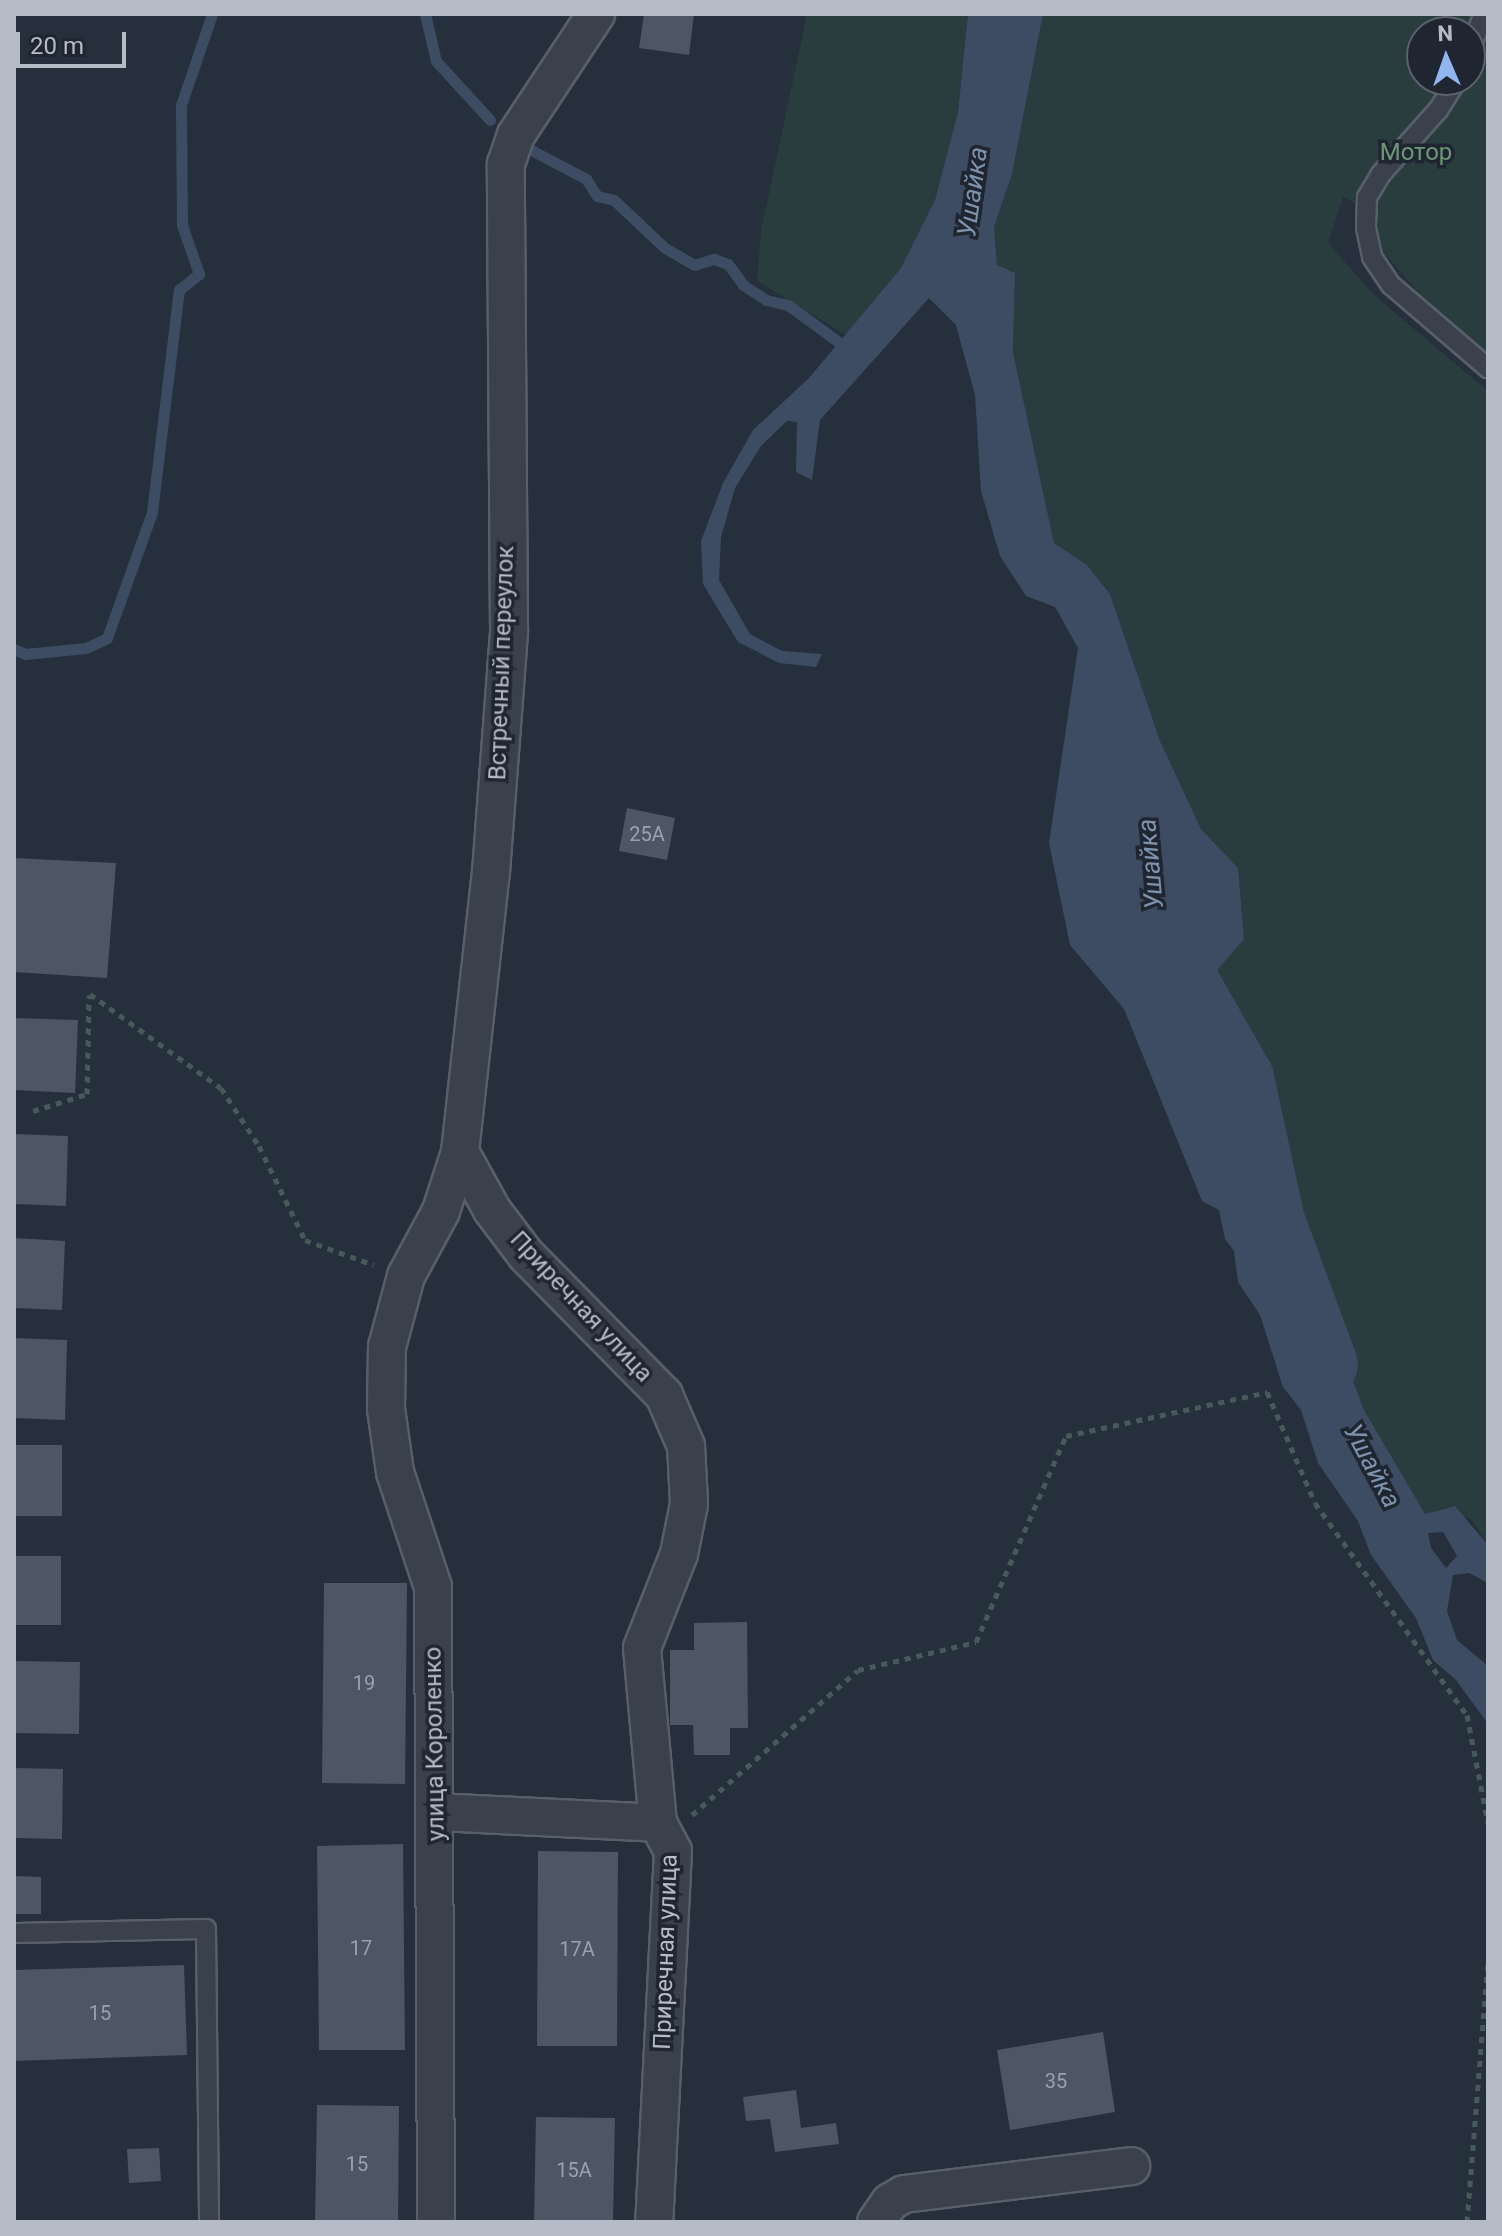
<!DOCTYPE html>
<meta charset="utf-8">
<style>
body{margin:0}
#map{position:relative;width:1502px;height:2236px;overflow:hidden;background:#262f3c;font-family:Roboto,sans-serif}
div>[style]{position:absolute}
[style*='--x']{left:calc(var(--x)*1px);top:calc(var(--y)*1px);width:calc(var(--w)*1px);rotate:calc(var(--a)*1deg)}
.green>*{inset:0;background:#293c3e}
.water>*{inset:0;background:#3d4c63}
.stream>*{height:11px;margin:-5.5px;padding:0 5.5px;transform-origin:5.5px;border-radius:5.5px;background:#3d4c63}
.river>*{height:66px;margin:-33px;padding:0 33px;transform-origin:33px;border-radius:33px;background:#3d4c63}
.building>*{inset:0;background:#4c5664}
.path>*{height:5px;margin-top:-2.5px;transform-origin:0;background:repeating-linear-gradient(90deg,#48595c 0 6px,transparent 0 12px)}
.roads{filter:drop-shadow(2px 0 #585f6a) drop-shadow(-2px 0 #585f6a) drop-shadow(0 2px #585f6a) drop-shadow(0 -2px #585f6a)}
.service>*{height:18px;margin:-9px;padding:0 9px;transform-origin:9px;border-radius:9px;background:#3a414c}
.minor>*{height:36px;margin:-18px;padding:0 18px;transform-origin:18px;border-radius:18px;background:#3a414c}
span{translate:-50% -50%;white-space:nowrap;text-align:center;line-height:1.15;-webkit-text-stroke:7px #1f2631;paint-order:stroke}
.number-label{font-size:20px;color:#9ba2ae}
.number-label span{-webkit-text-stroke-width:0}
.park-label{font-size:24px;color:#6e9678}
.street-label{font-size:24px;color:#b5bcc7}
.water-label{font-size:26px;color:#7f92ac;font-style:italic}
.frame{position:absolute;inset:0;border:16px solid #b5bcc7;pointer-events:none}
.north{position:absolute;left:1406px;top:16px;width:80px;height:80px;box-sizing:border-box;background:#1f2631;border:2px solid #5b626d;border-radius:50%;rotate:358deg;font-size:22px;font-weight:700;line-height:32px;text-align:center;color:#b5bcc7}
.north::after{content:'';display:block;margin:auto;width:28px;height:36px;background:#92b5ef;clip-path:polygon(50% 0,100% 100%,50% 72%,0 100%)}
.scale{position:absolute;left:16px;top:32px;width:110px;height:36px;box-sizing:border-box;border:4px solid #b5bcc7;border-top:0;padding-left:10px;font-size:24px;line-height:28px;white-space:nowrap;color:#b5bcc7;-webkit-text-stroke:6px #1f2631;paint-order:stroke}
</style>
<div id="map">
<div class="green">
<div style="clip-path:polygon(807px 14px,968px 14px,958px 112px,935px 200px,901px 268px,846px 335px,757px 281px,761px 231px)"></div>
<div style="clip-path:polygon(evenodd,1043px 14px,1488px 14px,1488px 353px,1450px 328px,1377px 245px,1374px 212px,1343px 197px,1328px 243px,1375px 296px,1488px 391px,1488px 1545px,1472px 1520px,1446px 1507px,1425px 1515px,1364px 1410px,1341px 1349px,1331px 1340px,1330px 1327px,1306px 1287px,1283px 1272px,1288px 1252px,1274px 1235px,1258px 1193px,1260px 1179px,1209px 1061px,1218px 969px,1244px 938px,1238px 868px,1201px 829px,1160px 741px,1110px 594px,1087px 565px,1054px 543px,1013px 352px,1015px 273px,997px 265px,994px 227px,1012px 174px,1043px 14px,1422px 32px,1470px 32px,1470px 80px,1422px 80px,1422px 32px)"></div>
</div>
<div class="water">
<div style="clip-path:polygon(evenodd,968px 14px,1043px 14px,1012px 174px,994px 227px,997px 265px,1015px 273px,1013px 352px,1054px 543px,1087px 565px,1110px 594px,1160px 741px,1201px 829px,1238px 868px,1244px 939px,1218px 969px,1209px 1061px,1246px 1135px,1260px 1179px,1258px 1193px,1274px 1234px,1288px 1252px,1283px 1272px,1306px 1287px,1330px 1327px,1331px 1340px,1341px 1349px,1364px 1410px,1425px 1514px,1455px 1506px,1488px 1545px,1488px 1583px,1469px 1573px,1453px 1575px,1447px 1611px,1457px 1640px,1488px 1666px,1488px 1724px,1456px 1680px,1433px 1660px,1416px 1618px,1371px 1555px,1358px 1521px,1318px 1463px,1301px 1410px,1283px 1387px,1260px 1315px,1238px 1282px,1234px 1251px,1225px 1239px,1219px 1210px,1202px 1201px,1124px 1009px,1070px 945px,1049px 843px,1078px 648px,1055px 607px,1026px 596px,1000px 556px,981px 491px,975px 395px,956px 325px,929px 298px,820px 420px,812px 480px,796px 472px,797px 422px,787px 421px,761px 446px,735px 488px,721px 537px,719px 580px,750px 634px,782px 651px,822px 654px,816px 667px,779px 663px,738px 642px,703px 584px,701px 541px,723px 483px,753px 430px,809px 378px,901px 268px,935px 200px,958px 112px,968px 14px,1443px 1532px,1457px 1556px,1446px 1568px,1431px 1548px,1428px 1533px,1443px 1532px)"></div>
</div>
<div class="stream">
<div style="--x:425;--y:14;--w:48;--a:76.8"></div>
<div style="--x:436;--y:61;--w:80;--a:47.5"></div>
<div style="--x:533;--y:151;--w:60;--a:27.8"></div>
<div style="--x:586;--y:179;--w:20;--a:57"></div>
<div style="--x:597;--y:196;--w:17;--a:13"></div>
<div style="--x:614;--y:200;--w:70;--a:43.3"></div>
<div style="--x:665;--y:248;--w:34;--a:30"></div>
<div style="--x:694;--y:265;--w:21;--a:-17"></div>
<div style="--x:714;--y:259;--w:15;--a:20"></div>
<div style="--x:728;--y:264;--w:26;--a:54"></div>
<div style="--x:743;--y:285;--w:27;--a:33"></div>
<div style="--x:766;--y:300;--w:23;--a:13"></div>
<div style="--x:788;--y:305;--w:64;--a:36.2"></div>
<div style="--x:14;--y:649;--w:12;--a:24"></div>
<div style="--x:25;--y:654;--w:61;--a:-5.6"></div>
<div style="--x:86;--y:648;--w:23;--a:-25"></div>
<div style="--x:107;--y:638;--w:134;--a:-70.3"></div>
<div style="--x:152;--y:512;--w:224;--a:-83.1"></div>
<div style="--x:179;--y:290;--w:26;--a:-39"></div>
<div style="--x:199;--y:274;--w:52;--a:-109.1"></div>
<div style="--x:182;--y:225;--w:120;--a:-90.5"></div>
<div style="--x:181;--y:105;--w:96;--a:-71.2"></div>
</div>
<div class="river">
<div style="--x:1167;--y:949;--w:149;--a:60.2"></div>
<div style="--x:1241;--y:1078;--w:146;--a:77.8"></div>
<div style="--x:1272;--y:1221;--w:153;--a:69.8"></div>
</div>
<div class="building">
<div style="clip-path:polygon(644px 14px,694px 14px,689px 55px,639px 48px)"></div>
<div style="clip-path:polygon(627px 808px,675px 818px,667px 860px,619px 851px)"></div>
<div style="clip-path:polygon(14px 858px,116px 863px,107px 978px,14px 972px)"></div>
<div style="clip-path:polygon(14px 1018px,78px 1020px,75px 1093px,14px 1090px)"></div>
<div style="clip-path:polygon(14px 1134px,68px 1136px,66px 1206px,14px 1204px)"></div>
<div style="clip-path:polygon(14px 1238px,65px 1241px,62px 1310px,14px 1308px)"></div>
<div style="clip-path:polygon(14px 1338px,67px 1340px,65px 1420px,14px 1418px)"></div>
<div style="clip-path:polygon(14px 1445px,62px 1445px,62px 1516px,14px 1516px)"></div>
<div style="clip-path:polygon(14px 1556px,61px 1556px,61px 1625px,14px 1625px)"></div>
<div style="clip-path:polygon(324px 1583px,407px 1583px,405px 1784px,322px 1783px)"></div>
<div style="clip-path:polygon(747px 1622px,748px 1728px,730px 1728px,730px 1755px,694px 1755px,693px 1725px,670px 1725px,670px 1650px,694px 1650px,694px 1623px)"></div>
<div style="clip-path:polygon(14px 1661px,80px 1662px,79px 1734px,14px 1733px)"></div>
<div style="clip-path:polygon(14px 1768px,63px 1769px,62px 1839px,14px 1838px)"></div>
<div style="clip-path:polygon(403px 1844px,405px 2050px,319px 2050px,317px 1846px)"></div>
<div style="clip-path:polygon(538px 1851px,618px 1852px,617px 2046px,537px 2046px)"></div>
<div style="clip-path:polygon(14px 1876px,41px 1877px,41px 1914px,14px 1914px)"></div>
<div style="clip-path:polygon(184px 1965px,187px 2055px,14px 2061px,14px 1970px)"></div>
<div style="clip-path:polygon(1103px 2032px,1115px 2112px,1010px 2130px,997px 2050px)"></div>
<div style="clip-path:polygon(796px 2090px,801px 2128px,836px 2123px,839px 2144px,775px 2152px,770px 2119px,746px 2121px,743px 2097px)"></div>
<div style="clip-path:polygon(317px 2105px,399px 2106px,398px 2222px,315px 2222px)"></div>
<div style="clip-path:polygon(536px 2117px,615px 2118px,613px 2222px,534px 2222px)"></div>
<div style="clip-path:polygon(159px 2148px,161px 2181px,129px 2183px,127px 2149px)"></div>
</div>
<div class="path">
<div style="--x:90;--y:994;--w:161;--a:35.7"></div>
<div style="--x:221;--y:1088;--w:69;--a:56.8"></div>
<div style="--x:259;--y:1146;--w:105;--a:63.9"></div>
<div style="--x:305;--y:1240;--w:73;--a:19.9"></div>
<div style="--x:33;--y:1111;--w:57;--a:-17.5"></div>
<div style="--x:87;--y:1094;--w:99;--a:-88.8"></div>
<div style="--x:692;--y:1815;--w:220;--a:-41.1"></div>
<div style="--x:858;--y:1670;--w:121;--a:-13.3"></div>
<div style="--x:976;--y:1642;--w:225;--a:-66.4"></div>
<div style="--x:1066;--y:1436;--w:206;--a:-12.3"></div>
<div style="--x:1267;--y:1392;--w:121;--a:66.6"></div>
<div style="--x:1315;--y:1503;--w:261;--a:54.4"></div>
<div style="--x:1467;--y:1715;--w:110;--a:79"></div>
<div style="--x:1467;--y:2222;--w:261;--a:-85.4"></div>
</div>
<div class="roads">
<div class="service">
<div style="--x:1470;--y:50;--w:39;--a:-69"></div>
<div style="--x:1457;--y:80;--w:36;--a:122"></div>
<div style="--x:1438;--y:110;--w:86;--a:131.7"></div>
<div style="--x:1381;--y:174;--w:27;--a:121"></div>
<div style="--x:1367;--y:197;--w:31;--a:92"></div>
<div style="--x:1366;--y:228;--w:30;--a:78"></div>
<div style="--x:1372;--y:257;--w:34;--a:56"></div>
<div style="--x:1391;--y:285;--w:128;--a:40.6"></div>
<div style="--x:14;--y:1933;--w:192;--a:-1.2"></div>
<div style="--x:206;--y:1929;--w:293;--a:89.4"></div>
</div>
<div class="minor">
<div style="--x:460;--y:1152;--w:66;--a:61.1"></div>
<div style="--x:492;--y:1210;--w:56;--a:52.9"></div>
<div style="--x:526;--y:1255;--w:197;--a:45.4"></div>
<div style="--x:664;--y:1395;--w:56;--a:66.7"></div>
<div style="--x:686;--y:1446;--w:58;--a:87"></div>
<div style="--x:689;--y:1504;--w:51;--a:101.3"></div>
<div style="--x:679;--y:1554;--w:101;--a:111.5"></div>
<div style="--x:642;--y:1648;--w:176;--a:84.8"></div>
<div style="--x:658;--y:1823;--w:32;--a:62"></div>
<div style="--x:673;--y:1851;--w:371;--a:92.9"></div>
<div style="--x:437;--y:1812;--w:221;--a:2.8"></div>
<div style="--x:436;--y:2222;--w:635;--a:-90.27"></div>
<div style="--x:433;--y:1587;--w:121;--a:-108.3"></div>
<div style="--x:395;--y:1472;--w:64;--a:-98.1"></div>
<div style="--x:386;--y:1409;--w:62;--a:-89.1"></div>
<div style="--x:387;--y:1347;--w:73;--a:-75"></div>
<div style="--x:406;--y:1276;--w:74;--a:-61.7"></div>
<div style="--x:441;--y:1211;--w:62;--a:-72.1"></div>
<div style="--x:460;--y:1152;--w:282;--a:-83.7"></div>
<div style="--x:491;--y:872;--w:243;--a:-85.7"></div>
<div style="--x:509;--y:630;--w:466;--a:-90.4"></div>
<div style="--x:506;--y:164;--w:31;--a:-71"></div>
<div style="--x:516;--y:135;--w:145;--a:-56.5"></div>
<div style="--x:876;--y:2222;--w:24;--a:-55"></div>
<div style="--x:890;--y:2202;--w:16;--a:-30"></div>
<div style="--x:904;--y:2194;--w:229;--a:-7"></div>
</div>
</div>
<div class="number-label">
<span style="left:647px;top:834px">25А</span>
<span style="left:364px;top:1683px">19</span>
<span style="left:361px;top:1948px">17</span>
<span style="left:577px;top:1949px">17А</span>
<span style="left:100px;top:2013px">15</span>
<span style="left:1056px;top:2081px">35</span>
<span style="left:357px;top:2164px">15</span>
<span style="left:574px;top:2170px">15А</span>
</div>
<div class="park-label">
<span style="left:1416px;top:153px">Мотор</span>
</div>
<div class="street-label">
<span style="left:502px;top:663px;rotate:-88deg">Встречный переулок</span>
<span style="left:581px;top:1307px;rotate:47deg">Приречная улица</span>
<span style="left:435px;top:1744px;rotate:-91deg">улица Короленко</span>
<span style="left:666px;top:1952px;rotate:-88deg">Приречная улица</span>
</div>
<div class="water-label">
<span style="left:973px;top:192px;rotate:-82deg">Ушайка</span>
<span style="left:1151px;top:864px;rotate:-95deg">Ушайка</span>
<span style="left:1372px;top:1466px;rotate:62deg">Ушайка</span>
</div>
<div class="frame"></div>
<div class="north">N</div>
<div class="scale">20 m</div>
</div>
